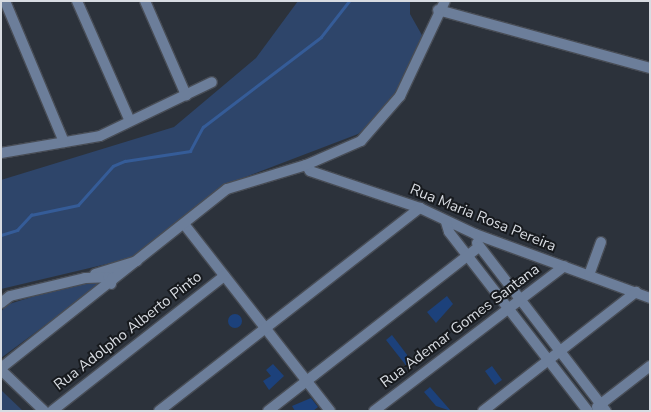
<!DOCTYPE html>
<style>
body{margin:0}
#map{position:relative;width:651px;height:412px;overflow:hidden;background:#2c323b;font-family:"Nunito Sans",sans-serif}
div>[style]{position:absolute}
[style*='--x']{left:calc(var(--x)*1px);top:calc(var(--y)*1px);width:calc(var(--w)*1px);rotate:calc(var(--a)*1deg)}
.green>*{inset:0;background:#2e456a}
.stream>*{height:2.5px;margin:-1.25px;padding:0 1.25px;transform-origin:1.25px;border-radius:1.25px;background:#355c98}
.building>*{inset:0;background:#1c417b}
.round{border-radius:50%}
.roads{filter:drop-shadow(1px 0 #484d56) drop-shadow(-1px 0 #484d56) drop-shadow(0 1px #484d56) drop-shadow(0 -1px #484d56)}
.minor>*{height:10px;margin:-5px;padding:0 5px;transform-origin:5px;border-radius:5px;background:#6c7e9a}
.tertiary>*{height:10px;margin:-5px;padding:0 5px;transform-origin:5px;border-radius:5px;background:#6c7e9a}
span{translate:-50% -50%;white-space:nowrap;text-align:center;line-height:1.15;-webkit-text-stroke:4px #171a1e;paint-order:stroke}
.street-label{font-size:15px;color:#d8dce2}
.frame{position:absolute;inset:0;border:2px solid #d8dce2;pointer-events:none}
</style>
<div id="map">
<div class="green">
<div style="clip-path:polygon(298px 1px,410px 1px,410px 14px,423px 37px,392px 100px,377px 119px,358px 134px,222px 186px,132px 258px,1px 289px,1px 180px,174px 127px,256px 58px)"></div>
<div style="clip-path:polygon(99px 276px,102px 283px,1px 358px,1px 312px,6px 305px)"></div>
<div style="clip-path:polygon(1px 390px,23px 411px,1px 411px)"></div>
</div>
<div class="stream">
<div style="--x:1;--y:235;--w:17;--a:-17"></div>
<div style="--x:17;--y:230;--w:21;--a:-47"></div>
<div style="--x:31;--y:215;--w:48;--a:-12"></div>
<div style="--x:78;--y:205;--w:52;--a:-48.1"></div>
<div style="--x:113;--y:166;--w:13;--a:-23"></div>
<div style="--x:125;--y:161;--w:66;--a:-8.7"></div>
<div style="--x:190;--y:151;--w:27;--a:-62"></div>
<div style="--x:203;--y:127;--w:148;--a:-37.3"></div>
<div style="--x:321;--y:37;--w:46;--a:-52.1"></div>
</div>
<div class="building">
<div style="clip-path:polygon(447px 296px,453px 304px,436px 323px,427px 312px)"></div>
<div class="round" style="left:228px;top:314px;width:14px;height:14px"></div>
<div style="clip-path:polygon(392px 335px,414px 364px,408px 368px,386px 340px)"></div>
<div style="clip-path:polygon(273px 364px,284px 376px,269px 390px,263px 381px,271px 376px,266px 370px)"></div>
<div style="clip-path:polygon(492px 366px,502px 380px,495px 385px,485px 371px)"></div>
<div style="clip-path:polygon(430px 387px,451px 411px,436px 406px,424px 392px)"></div>
<div style="clip-path:polygon(311px 398px,318px 407px,313px 411px,295px 411px,292px 406px)"></div>
</div>
<div class="roads">
<div class="minor">
<div style="--x:77;--y:1;--w:131;--a:66.2"></div>
<div style="--x:145;--y:1;--w:103;--a:66.4"></div>
<div style="--x:438;--y:10;--w:220;--a:15.3"></div>
<div style="--x:1;--y:153;--w:100;--a:-9.7"></div>
<div style="--x:100;--y:136;--w:124;--a:-25.7"></div>
<div style="--x:306;--y:165;--w:7;--a:56"></div>
<div style="--x:310;--y:171;--w:116;--a:18.6"></div>
<div style="--x:420;--y:208;--w:61;--a:25.3"></div>
<div style="--x:475;--y:234;--w:186;--a:20.1"></div>
<div style="--x:446;--y:222;--w:10;--a:73"></div>
<div style="--x:449;--y:232;--w:227;--a:52.2"></div>
<div style="--x:184;--y:224;--w:237;--a:52"></div>
<div style="--x:477;--y:243;--w:212;--a:52.5"></div>
<div style="--x:95;--y:274;--w:44;--a:-17.2"></div>
<div style="--x:589;--y:275;--w:35;--a:-70"></div>
<div style="--x:1;--y:303;--w:11;--a:-38"></div>
<div style="--x:10;--y:296;--w:77;--a:-13.5"></div>
<div style="--x:85;--y:278;--w:23;--a:-2"></div>
<div style="--x:108;--y:277;--w:4;--a:14"></div>
<div style="--x:112;--y:278;--w:6;--a:99"></div>
<div style="--x:1;--y:368;--w:288;--a:-38.4"></div>
<div style="--x:227;--y:189;--w:83;--a:-16.9"></div>
<div style="--x:306;--y:165;--w:60;--a:-23.6"></div>
<div style="--x:361;--y:141;--w:60;--a:-49.1"></div>
<div style="--x:400;--y:96;--w:105;--a:-64.7"></div>
<div style="--x:1;--y:370;--w:59;--a:43.6"></div>
<div style="--x:597;--y:407;--w:67;--a:-37.7"></div>
<div style="--x:52;--y:411;--w:219;--a:-38.1"></div>
<div style="--x:159;--y:411;--w:331;--a:-37.9"></div>
<div style="--x:268;--y:411;--w:267;--a:-37.9"></div>
<div style="--x:374;--y:411;--w:239;--a:-37.3"></div>
<div style="--x:483;--y:411;--w:194;--a:-37.9"></div>
</div>
<div class="tertiary">
<div style="--x:5;--y:1;--w:153;--a:67.3"></div>
</div>
</div>
<div class="street-label">
<span style="left:483px;top:218px;rotate:22deg">Rua Maria Rosa Pereira</span>
<span style="left:460px;top:326px;rotate:-37deg">Rua Ademar Gomes Santana</span>
<span style="left:128px;top:331px;rotate:-38deg">Rua Adolpho Alberto Pinto</span>
</div>
<div class="frame"></div>
</div>
